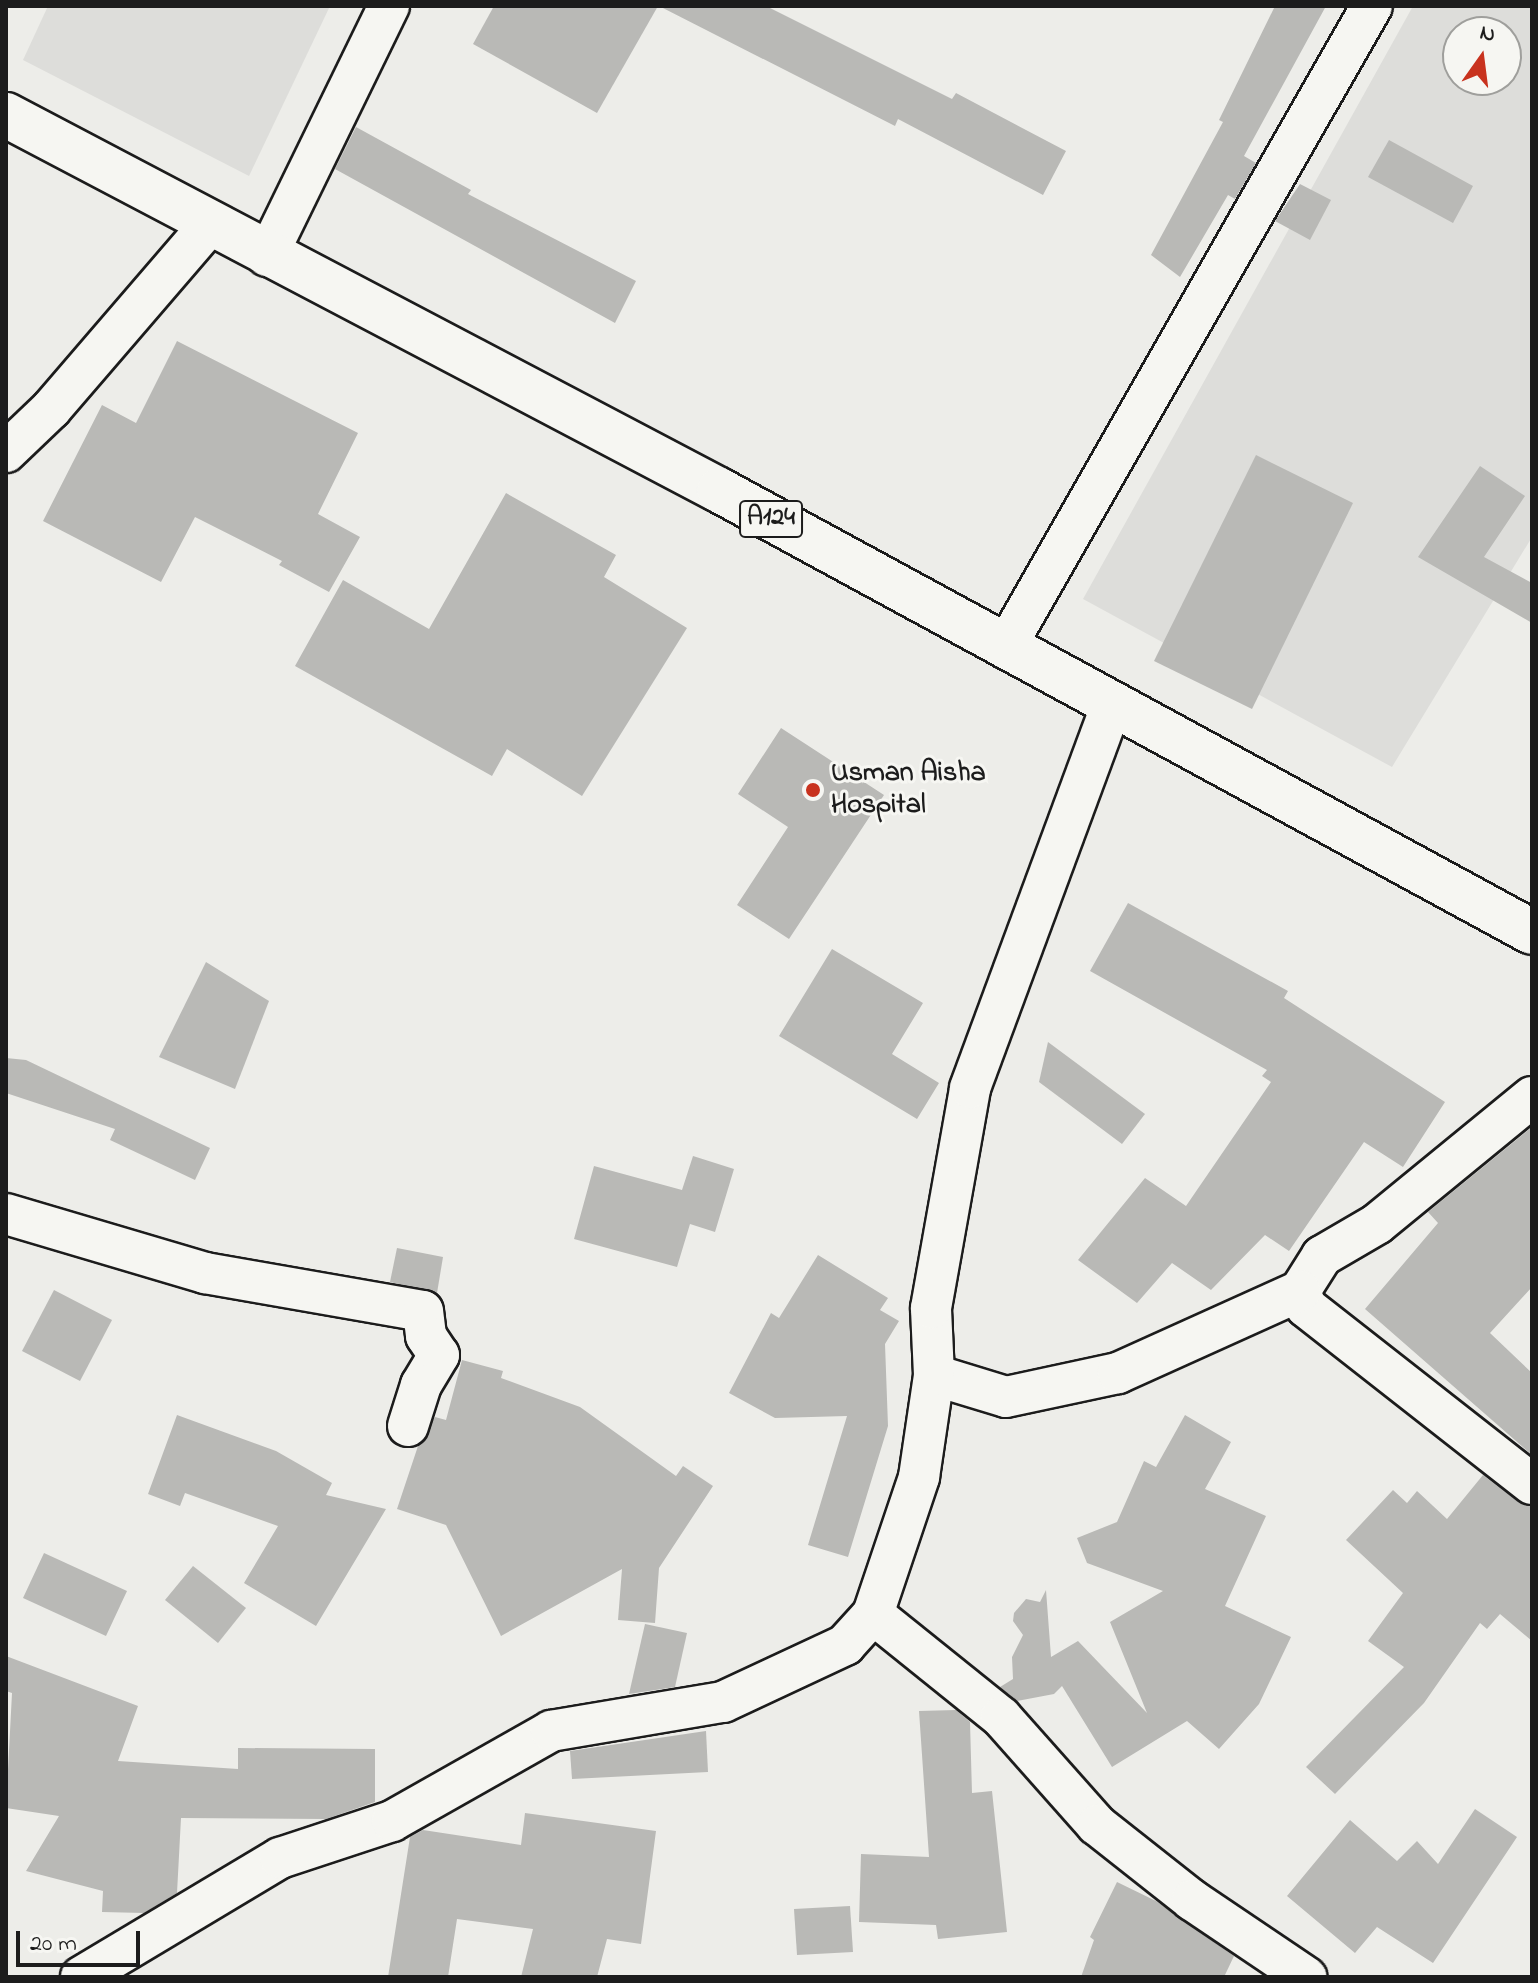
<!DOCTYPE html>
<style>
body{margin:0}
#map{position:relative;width:1538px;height:1983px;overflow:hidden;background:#edede9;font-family:"Indie Flower",sans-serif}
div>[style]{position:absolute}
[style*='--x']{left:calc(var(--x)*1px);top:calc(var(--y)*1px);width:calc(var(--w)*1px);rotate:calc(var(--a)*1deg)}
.built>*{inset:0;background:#ddddda}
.building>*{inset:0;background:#b9b9b6}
.roads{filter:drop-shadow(2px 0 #1c1c1c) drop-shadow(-2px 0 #1c1c1c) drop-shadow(0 2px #1c1c1c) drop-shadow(0 -2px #1c1c1c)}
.street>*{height:40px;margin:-20px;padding:0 20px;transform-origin:20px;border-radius:20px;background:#f6f6f2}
.highway>*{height:44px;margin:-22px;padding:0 22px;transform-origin:22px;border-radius:22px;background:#f6f6f2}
.dots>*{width:22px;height:22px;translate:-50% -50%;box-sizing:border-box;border:4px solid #f6f6f2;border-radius:50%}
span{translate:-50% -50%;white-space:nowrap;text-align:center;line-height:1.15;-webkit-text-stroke:6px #f6f6f2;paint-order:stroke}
.shield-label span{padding:2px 6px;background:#f6f6f2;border:2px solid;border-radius:6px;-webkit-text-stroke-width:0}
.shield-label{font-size:26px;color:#1c1c1c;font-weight:700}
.poi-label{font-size:28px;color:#1c1c1c;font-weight:700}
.left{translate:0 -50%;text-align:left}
.frame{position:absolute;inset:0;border:8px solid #1c1c1c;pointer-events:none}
.north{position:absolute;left:1442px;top:16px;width:80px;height:80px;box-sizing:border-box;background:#f6f6f2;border:2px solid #9f9f9c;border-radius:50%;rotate:14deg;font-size:22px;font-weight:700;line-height:32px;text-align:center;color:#1c1c1c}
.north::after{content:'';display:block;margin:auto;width:28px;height:36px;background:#c8321e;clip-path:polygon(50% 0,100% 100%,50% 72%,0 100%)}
.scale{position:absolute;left:16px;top:1931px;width:124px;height:36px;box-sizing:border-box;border:4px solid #1c1c1c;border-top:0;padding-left:10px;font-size:24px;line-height:28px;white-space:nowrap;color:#1c1c1c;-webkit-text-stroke:6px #f6f6f2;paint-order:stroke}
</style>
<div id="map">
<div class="built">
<div style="clip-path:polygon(48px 6px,330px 6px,249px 176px,23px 60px)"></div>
<div style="clip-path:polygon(evenodd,1413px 6px,1532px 6px,1532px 537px,1392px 767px,1083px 599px,1413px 6px,1458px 32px,1506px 32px,1506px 80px,1458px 80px,1458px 32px)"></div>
</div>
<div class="building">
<div style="clip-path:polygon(494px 6px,658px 6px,597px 113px,473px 44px)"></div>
<div style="clip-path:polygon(659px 6px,766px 6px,952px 99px,956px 93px,1066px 151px,1043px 195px,898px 119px,895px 126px)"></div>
<div style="clip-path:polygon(1275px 6px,1326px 6px,1244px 156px,1256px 163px,1235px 199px,1228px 195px,1180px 277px,1151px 255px,1223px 122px,1219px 120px)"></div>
<div style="clip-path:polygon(356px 127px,471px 190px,468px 194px,636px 281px,615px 323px,335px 169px)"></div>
<div style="clip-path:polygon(1389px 140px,1473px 186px,1453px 223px,1368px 177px)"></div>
<div style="clip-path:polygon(1300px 184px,1331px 200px,1310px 240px,1275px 221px)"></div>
<div style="clip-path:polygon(177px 341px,358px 433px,318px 514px,360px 537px,329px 592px,279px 565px,282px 561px,195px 517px,161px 582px,43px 521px,102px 405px,136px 423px)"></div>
<div style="clip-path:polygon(1256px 455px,1353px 503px,1252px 709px,1154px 661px)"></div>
<div style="clip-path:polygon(1480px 466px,1525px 496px,1484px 557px,1532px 583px,1532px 623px,1418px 557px)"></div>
<div style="clip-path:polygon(506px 493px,616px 555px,604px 577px,687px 628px,582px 796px,507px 749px,492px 776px,295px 666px,343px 580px,429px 629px)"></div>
<div style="clip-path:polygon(781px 728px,884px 795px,789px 939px,737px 905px,788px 827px,738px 794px)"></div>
<div style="clip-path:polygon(1128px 903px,1288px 991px,1284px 998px,1445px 1102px,1403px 1167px,1364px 1142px,1289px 1251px,1265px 1235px,1211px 1290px,1172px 1263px,1137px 1303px,1078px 1260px,1145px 1178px,1186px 1206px,1271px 1082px,1262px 1076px,1267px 1070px,1090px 971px)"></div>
<div style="clip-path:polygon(832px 949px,923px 1003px,892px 1054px,939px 1083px,917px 1119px,779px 1036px)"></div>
<div style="clip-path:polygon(206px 962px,269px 1001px,235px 1089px,159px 1057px)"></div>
<div style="clip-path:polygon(1048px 1042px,1145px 1114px,1122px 1144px,1039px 1082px)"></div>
<div style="clip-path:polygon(6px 1058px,26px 1060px,210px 1148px,195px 1180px,110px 1140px,115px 1129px,6px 1093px)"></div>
<div style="clip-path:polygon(1532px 1127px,1532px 1287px,1490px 1333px,1532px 1373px,1532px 1455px,1365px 1309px,1438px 1223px,1428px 1212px)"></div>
<div style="clip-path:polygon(693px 1156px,734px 1169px,715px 1232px,690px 1224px,677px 1267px,574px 1239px,594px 1166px,682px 1190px)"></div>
<div style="clip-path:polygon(397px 1248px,443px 1257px,437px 1293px,390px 1282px)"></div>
<div style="clip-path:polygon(818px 1255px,888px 1298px,880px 1310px,899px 1321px,885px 1344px,888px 1426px,848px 1557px,808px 1545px,847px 1416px,775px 1418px,729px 1393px,771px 1313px,779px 1318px)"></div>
<div style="clip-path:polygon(54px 1290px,112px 1320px,80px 1381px,22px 1351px)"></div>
<div style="clip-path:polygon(462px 1360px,503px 1371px,501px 1378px,580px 1407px,676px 1476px,683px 1466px,713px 1486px,659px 1568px,655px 1623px,618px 1620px,622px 1569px,501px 1636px,446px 1525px,397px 1509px,418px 1446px,435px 1417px,446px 1420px)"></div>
<div style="clip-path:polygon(177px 1415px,276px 1451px,332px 1483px,326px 1495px,386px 1509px,316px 1626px,244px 1583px,278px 1526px,185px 1493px,180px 1506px,148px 1494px)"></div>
<div style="clip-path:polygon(1185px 1415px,1231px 1442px,1205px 1489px,1266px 1516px,1225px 1606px,1291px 1637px,1259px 1704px,1219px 1749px,1187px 1721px,1112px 1767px,1062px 1686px,1054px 1694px,1017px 1701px,1000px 1687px,1013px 1679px,1012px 1657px,1023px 1635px,1013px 1621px,1014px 1613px,1026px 1599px,1040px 1602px,1046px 1590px,1051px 1657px,1078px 1641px,1147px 1713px,1110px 1622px,1163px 1591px,1087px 1563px,1077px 1538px,1117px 1522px,1144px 1461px,1156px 1467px)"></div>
<div style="clip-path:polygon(1483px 1475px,1518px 1502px,1532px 1506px,1532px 1641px,1500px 1614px,1487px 1629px,1480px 1623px,1424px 1703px,1335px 1794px,1306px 1767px,1404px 1667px,1368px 1641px,1403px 1593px,1346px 1540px,1393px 1490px,1407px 1503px,1417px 1491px,1447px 1519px)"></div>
<div style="clip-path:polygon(44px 1553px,127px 1591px,106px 1636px,23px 1598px)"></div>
<div style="clip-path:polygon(193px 1566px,246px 1608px,218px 1643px,165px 1600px)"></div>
<div style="clip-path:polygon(645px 1624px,687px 1633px,675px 1687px,629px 1694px)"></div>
<div style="clip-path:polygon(6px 1656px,138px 1706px,118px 1761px,238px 1769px,238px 1748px,375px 1749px,375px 1802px,326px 1819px,181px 1818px,177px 1893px,144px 1913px,102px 1912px,103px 1891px,26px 1871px,59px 1816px,6px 1808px,12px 1693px,6px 1691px)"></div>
<div style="clip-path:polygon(956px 1710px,970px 1722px,972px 1793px,992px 1791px,1007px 1932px,938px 1939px,936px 1925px,859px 1922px,861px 1854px,929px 1857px,919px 1711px)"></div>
<div style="clip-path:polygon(706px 1731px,708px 1772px,572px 1779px,570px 1751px)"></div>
<div style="clip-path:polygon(1475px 1809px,1517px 1837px,1433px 1963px,1377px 1927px,1355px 1953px,1287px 1896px,1350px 1820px,1397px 1861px,1417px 1841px,1438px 1864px)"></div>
<div style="clip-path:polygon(525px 1813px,656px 1831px,641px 1944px,607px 1939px,597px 1977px,521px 1977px,533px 1929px,457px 1919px,448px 1977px,388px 1977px,410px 1837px,423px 1830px,521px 1845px)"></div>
<div style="clip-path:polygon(1117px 1882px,1156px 1901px,1234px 1956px,1224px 1977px,1081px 1977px,1094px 1940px,1090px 1937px)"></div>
<div style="clip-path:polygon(850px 1906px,853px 1952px,797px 1955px,794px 1909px)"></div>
</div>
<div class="roads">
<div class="street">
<div style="--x:267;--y:256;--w:278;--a:-64"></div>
<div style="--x:6;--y:452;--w:62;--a:-43.7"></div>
<div style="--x:51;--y:409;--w:243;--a:-49.3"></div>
<div style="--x:1005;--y:648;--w:739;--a:-60.25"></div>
<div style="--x:1532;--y:1097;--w:200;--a:140.7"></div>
<div style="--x:1377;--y:1224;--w:64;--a:149.8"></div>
<div style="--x:1322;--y:1256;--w:41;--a:122.2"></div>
<div style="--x:1300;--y:1291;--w:17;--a:69"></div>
<div style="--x:1306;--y:1307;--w:287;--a:38.1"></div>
<div style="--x:6;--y:1214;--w:208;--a:16.5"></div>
<div style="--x:205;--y:1273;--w:221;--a:9.9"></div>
<div style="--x:423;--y:1311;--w:25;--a:83"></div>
<div style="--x:426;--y:1336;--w:23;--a:56"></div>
<div style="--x:439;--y:1355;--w:35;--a:121"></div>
<div style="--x:421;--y:1385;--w:43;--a:107.6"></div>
<div style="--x:934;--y:1375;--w:75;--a:17"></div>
<div style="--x:1006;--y:1397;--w:115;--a:-12.1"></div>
<div style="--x:1118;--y:1373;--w:200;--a:-24.3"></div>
<div style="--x:873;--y:1614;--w:164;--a:38.8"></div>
<div style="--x:1001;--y:1717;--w:144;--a:48.4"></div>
<div style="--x:1097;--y:1825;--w:121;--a:38.3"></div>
<div style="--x:1192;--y:1900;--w:138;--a:34"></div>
<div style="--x:81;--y:1977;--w:232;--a:-30.9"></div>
<div style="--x:280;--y:1858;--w:118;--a:-18.3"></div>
<div style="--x:392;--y:1821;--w:183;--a:-29.5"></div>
<div style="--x:551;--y:1731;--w:174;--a:-9.6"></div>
<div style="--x:723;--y:1702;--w:135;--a:-25"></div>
<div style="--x:845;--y:1645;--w:42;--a:-47.9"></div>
<div style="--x:873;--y:1614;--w:145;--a:-71.4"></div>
<div style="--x:919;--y:1477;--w:103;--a:-81.6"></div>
<div style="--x:934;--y:1375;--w:67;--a:-92.6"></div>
<div style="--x:931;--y:1308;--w:223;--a:-79.9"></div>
<div style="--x:970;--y:1088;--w:406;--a:-69.7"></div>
</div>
<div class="highway">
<div style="--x:6;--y:115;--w:806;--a:27.74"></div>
<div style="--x:719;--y:490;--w:925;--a:28.53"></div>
</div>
</div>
<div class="dots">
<div style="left:813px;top:790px;background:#c8321e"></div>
</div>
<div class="shield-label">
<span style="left:771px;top:519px">A124</span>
</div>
<div class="poi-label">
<span class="left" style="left:831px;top:790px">Usman Aisha<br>Hospital</span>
</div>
<div class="frame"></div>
<div class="north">N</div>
<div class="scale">20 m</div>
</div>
